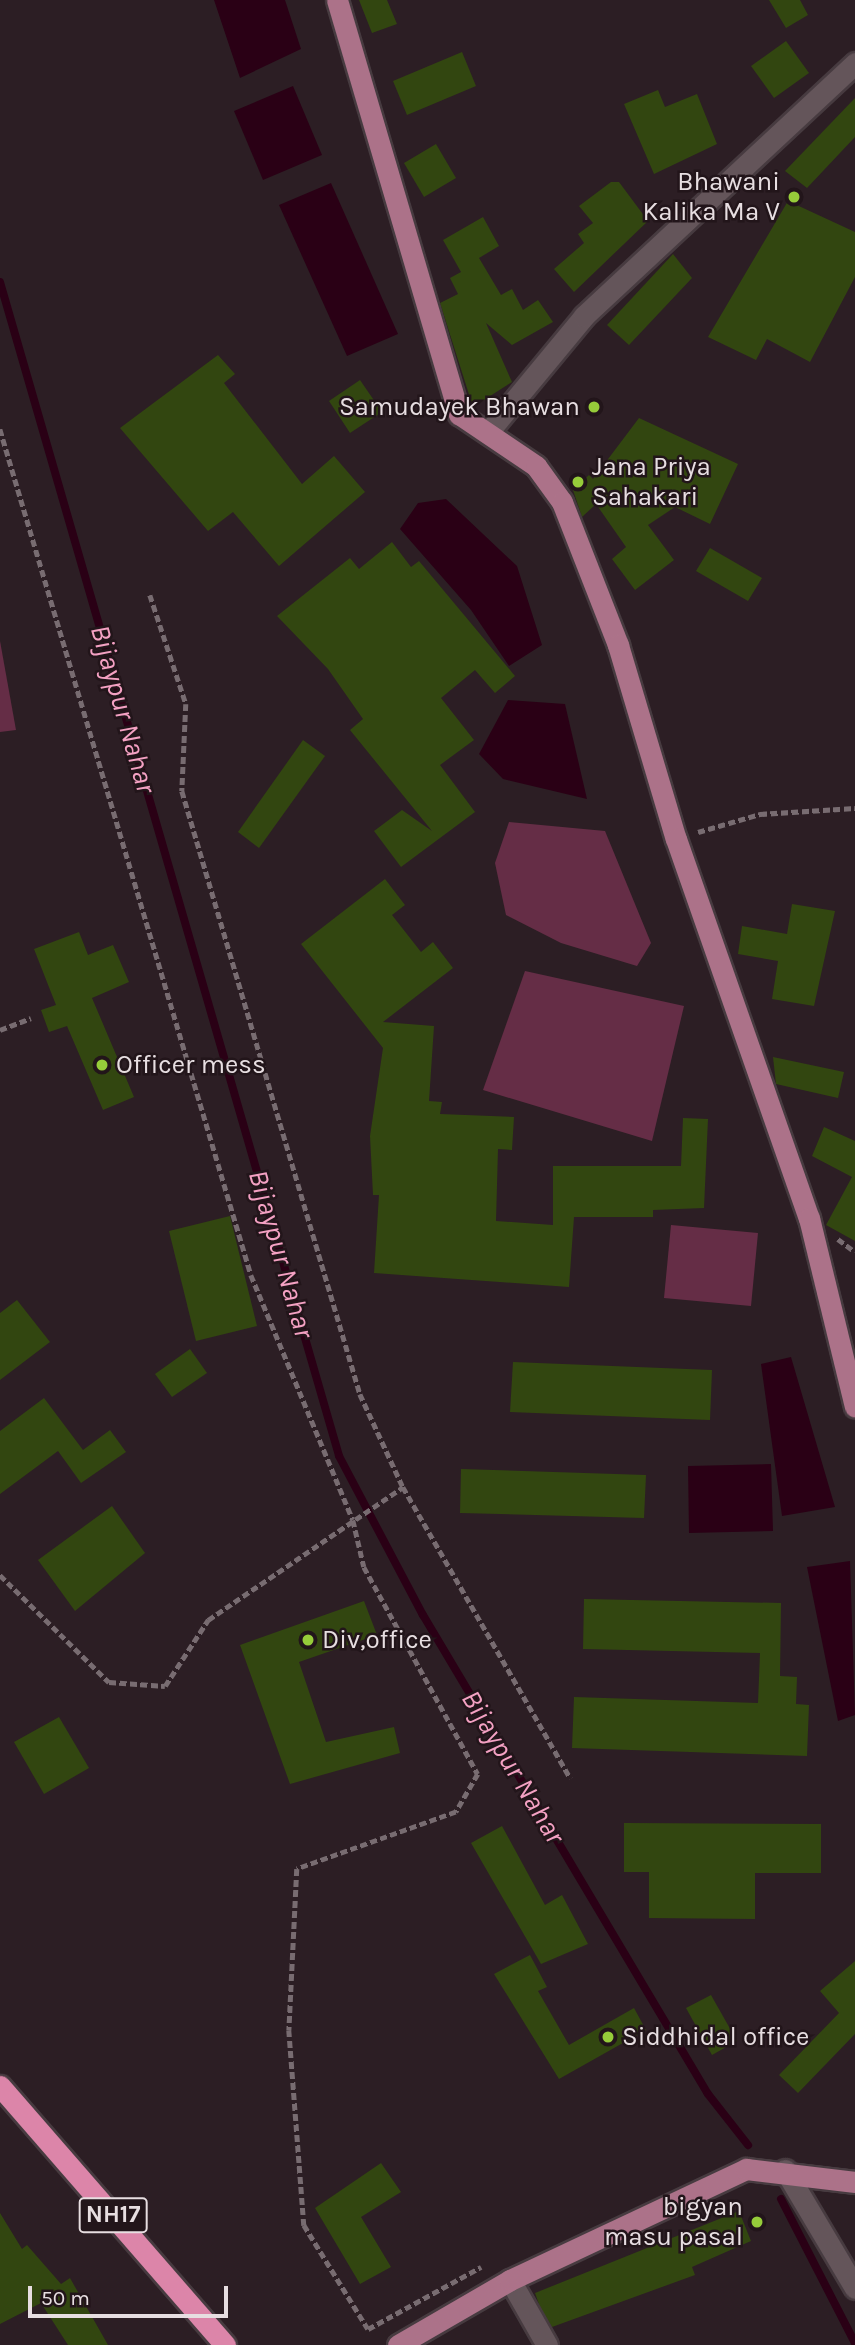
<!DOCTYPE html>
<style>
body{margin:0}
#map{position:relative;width:855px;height:2345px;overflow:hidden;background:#2c1e24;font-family:Karla,sans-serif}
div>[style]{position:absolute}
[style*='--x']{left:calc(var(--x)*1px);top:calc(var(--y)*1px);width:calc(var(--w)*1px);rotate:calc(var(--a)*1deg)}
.green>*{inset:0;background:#652d46}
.water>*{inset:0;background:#2a0015}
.stream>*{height:8px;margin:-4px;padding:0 4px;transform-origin:4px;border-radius:4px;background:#2a0015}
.building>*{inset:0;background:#324610}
.path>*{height:4.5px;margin-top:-2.25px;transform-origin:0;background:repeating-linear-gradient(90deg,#786c71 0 7px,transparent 0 10.5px)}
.roads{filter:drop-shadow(2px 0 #473b40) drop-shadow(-2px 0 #473b40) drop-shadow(0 2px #473b40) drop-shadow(0 -2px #473b40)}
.minor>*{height:21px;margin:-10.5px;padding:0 10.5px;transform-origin:10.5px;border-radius:10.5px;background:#64555a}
.major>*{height:21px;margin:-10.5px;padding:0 10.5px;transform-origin:10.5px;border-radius:10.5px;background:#ac7289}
.highway>*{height:21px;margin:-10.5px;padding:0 10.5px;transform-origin:10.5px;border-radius:10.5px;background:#dc85a9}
.dots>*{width:19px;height:19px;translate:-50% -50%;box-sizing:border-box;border:4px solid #22151a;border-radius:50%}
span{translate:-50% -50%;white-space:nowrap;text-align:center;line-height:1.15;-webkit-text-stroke:5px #22151a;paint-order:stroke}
.shield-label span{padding:2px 5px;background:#22151a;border:2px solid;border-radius:5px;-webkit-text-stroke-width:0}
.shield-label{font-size:24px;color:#e7dee1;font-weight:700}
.poi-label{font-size:26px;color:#e7dee1}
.right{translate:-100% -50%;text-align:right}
.left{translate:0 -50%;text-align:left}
.water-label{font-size:28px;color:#f4a1c3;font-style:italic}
.scale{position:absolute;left:28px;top:2286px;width:200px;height:32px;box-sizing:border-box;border:4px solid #e7dee1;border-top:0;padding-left:9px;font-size:21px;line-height:24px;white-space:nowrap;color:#e7dee1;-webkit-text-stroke:5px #22151a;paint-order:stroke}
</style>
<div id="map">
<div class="green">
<div style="clip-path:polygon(0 641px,16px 730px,0 732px)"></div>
<div style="clip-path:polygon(509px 822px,605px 831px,651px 943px,637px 966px,561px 943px,506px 915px,495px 863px)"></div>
<div style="clip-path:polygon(525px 971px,684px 1006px,652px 1141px,483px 1090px)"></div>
<div style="clip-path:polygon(671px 1225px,758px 1233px,751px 1306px,664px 1298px)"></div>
</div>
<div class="water">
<div style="clip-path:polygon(214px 0,285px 0,301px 49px,240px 78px)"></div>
<div style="clip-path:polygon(293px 86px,322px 155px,263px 180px,234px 111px)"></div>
<div style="clip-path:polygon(331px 183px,398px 334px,347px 356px,279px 205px)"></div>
<div style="clip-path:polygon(446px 499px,517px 566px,542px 645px,509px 666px,471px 610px,400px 529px,418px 503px)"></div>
<div style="clip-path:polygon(508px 700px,565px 704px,587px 799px,503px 779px,479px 754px)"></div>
<div style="clip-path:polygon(791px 1357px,835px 1507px,782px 1516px,761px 1364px)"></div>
<div style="clip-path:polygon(771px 1464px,773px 1531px,689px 1533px,688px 1466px)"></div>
<div style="clip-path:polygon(850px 1561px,855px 1715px,838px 1721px,807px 1567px)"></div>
</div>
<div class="stream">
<div style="--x:0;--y:282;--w:1222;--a:73.89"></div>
<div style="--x:339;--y:1456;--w:180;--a:62.2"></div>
<div style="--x:423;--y:1615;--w:557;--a:59.25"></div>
<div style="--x:708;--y:2094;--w:65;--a:51.9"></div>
<div style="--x:781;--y:2199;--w:162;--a:62.8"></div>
</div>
<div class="building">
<div style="clip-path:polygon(359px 0,387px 0,397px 24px,372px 33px)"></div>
<div style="clip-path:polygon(769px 0,800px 0,808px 15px,786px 28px)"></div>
<div style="clip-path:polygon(786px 41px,809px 73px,774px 98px,751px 66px)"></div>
<div style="clip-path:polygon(462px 52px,476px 86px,407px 115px,393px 81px)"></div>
<div style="clip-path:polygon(658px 90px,665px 107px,697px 94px,717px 144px,654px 174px,624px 104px)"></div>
<div style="clip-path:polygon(855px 98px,855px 137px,807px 188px,785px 171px)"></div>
<div style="clip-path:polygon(436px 144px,456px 178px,424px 197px,404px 163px)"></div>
<div style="clip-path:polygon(611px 182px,619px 182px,648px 221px,574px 292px,554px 269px,584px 243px,578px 234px,593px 223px,579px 206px)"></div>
<div style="clip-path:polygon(788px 201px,855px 232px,855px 277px,810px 362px,767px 339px,756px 360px,708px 337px)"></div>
<div style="clip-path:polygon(483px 217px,499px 246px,479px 258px,501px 295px,512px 289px,523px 310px,538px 300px,553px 322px,512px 345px,486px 323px,512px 382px,473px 407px,440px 303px,458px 294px,450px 278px,461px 272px,443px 240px)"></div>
<div style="clip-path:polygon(673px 254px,692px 278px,629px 345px,607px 325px)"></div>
<div style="clip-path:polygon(218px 355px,235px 374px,224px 383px,302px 484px,334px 456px,365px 492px,279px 566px,233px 512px,208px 531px,120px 428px)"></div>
<div style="clip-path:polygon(360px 380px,382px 412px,350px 433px,329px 401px)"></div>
<div style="clip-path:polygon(639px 418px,738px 464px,710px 524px,675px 507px,648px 525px,674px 560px,635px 590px,612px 559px,626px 547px,596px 504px,582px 517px,573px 490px,589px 475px,593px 479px)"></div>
<div style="clip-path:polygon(392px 542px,411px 567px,419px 561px,515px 676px,495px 693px,475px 670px,441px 698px,474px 740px,440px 765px,475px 812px,401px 867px,374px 831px,402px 810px,432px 831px,350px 730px,363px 719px,328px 669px,277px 616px,350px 558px,359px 569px)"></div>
<div style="clip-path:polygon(710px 548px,762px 578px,748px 601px,696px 571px)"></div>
<div style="clip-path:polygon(303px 740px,325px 756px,259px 848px,238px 832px)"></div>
<div style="clip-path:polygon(385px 879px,405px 905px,392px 915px,421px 952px,433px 942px,453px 968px,383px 1022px,434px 1026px,429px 1101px,442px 1102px,440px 1114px,514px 1117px,512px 1150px,498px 1149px,496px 1221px,553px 1225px,553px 1166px,681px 1166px,683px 1118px,708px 1119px,704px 1208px,653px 1210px,653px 1217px,574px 1217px,569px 1287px,374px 1273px,379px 1195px,373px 1195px,370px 1136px,383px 1048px,301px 944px)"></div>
<div style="clip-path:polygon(792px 904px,835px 911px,814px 1006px,772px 999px,778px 961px,738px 954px,742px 926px,787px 934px)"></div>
<div style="clip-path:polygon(79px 932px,88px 955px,113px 945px,129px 982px,92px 998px,134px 1097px,103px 1110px,67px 1026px,49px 1032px,41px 1010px,56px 1005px,34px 949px)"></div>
<div style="clip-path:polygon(773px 1057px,844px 1072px,838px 1098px,776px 1084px)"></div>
<div style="clip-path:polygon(824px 1127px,855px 1141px,855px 1241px,826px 1225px,852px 1177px,812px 1156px)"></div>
<div style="clip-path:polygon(230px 1216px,257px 1326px,196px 1341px,169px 1231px)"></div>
<div style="clip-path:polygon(17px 1300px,50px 1342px,0 1380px,0 1313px)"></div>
<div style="clip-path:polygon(190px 1349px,207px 1373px,172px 1397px,155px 1374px)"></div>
<div style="clip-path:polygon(513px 1362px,712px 1370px,710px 1420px,510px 1412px)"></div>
<div style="clip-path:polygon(44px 1398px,83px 1450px,110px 1430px,126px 1452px,81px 1483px,58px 1451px,0 1494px,0 1431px)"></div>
<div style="clip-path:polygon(461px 1469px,646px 1475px,644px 1518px,460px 1513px)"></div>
<div style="clip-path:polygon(112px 1506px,145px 1553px,75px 1611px,38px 1560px)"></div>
<div style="clip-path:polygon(584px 1599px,781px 1603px,780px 1676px,797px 1677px,796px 1704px,809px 1705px,807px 1756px,572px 1748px,574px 1697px,758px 1703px,760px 1653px,583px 1649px)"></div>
<div style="clip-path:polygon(364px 1601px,377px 1635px,299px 1662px,326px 1742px,394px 1727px,400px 1753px,290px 1784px,240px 1645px)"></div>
<div style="clip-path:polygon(59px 1717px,89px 1768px,44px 1794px,14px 1742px)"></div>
<div style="clip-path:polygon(624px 1823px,821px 1824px,821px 1873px,755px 1873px,755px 1919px,649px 1918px,649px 1872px,624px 1872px)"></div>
<div style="clip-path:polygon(502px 1826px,545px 1905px,562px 1895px,588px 1944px,541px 1964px,471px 1843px)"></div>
<div style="clip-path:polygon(530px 1955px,547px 1987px,538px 1991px,569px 2045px,634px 2008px,646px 2030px,559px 2079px,494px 1974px)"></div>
<div style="clip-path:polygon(855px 1961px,855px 2034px,798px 2093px,779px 2075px,839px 2013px,820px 1991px)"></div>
<div style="clip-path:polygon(711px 1995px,737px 2041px,712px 2055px,686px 2008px)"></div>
<div style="clip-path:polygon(381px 2163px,401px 2192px,361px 2217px,391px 2267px,360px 2284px,315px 2208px)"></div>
<div style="clip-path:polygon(739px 2211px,751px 2241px,692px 2267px,695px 2275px,552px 2327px,540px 2307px,535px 2293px)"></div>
<div style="clip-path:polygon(0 2213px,22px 2249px,27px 2245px,61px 2284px,70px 2278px,108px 2345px,68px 2345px,41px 2303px,0 2324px)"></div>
</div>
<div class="path">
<div style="--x:0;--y:429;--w:882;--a:73.47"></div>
<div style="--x:251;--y:1275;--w:265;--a:67.4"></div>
<div style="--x:353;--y:1520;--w:48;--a:76.8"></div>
<div style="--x:364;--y:1567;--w:236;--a:61.2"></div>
<div style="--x:478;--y:1774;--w:44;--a:120.1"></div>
<div style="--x:456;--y:1812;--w:169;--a:160.3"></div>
<div style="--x:297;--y:1869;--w:161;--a:92.8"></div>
<div style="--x:289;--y:2030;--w:196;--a:85.6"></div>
<div style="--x:304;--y:2225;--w:122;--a:58.4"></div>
<div style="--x:368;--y:2329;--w:129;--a:-28.8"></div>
<div style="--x:150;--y:595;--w:115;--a:71.7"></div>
<div style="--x:186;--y:704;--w:87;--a:92.6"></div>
<div style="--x:182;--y:791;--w:629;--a:73.55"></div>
<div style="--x:360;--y:1394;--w:102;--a:65.2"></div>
<div style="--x:403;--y:1487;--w:336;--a:60.1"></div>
<div style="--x:698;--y:832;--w:65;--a:-16.2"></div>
<div style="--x:760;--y:814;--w:95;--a:-3.6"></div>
<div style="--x:0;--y:1030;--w:33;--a:-21"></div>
<div style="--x:838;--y:1239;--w:21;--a:37"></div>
<div style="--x:0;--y:1575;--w:153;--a:44.5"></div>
<div style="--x:109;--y:1682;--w:56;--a:4.1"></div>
<div style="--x:165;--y:1686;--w:79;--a:-56.9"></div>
<div style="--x:208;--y:1620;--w:236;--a:-34.3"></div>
</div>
<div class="roads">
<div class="minor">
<div style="--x:489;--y:431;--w:149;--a:-50.4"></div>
<div style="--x:584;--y:316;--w:371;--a:-43"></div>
<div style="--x:785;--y:2170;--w:137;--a:59.3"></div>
<div style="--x:510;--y:2280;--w:75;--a:60.4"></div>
</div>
<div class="major">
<div style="--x:337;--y:0;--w:432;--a:73.6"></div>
<div style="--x:459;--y:414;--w:93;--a:34"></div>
<div style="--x:536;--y:466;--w:44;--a:54.2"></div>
<div style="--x:562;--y:502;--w:154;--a:68.6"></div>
<div style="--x:618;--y:645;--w:202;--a:73.4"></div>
<div style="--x:676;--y:839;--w:402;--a:70.7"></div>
<div style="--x:809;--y:1218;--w:194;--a:76.3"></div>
<div style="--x:398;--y:2345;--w:129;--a:-30.1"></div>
<div style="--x:510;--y:2280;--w:261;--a:-25.2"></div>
<div style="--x:746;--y:2169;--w:110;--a:6.8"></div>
</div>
<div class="highway">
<div style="--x:0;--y:2086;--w:343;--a:49"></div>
</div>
</div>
<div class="dots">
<div style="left:794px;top:197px;background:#96cc3a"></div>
<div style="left:594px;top:407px;background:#96cc3a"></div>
<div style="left:578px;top:482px;background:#96cc3a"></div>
<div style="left:102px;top:1065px;background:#96cc3a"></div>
<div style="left:308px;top:1640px;background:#96cc3a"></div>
<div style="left:608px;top:2037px;background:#96cc3a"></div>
<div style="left:757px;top:2222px;background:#96cc3a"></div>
</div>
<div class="shield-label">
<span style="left:113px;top:2215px">NH17</span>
</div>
<div class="poi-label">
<span class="right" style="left:780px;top:197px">Bhawani<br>Kalika Ma V</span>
<span class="right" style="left:580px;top:407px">Samudayek Bhawan</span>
<span class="left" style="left:592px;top:482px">Jana Priya<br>Sahakari</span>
<span class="left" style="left:116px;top:1065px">Officer mess</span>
<span class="left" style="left:322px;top:1640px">Div,office</span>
<span class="left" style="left:622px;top:2037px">Siddhidal office</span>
<span class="right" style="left:743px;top:2222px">bigyan<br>masu pasal</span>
</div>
<div class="water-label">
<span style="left:123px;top:709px;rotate:74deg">Bijaypur Nahar</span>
<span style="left:281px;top:1254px;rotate:74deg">Bijaypur Nahar</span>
<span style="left:513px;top:1767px;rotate:59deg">Bijaypur Nahar</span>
</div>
<div class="scale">50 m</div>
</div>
